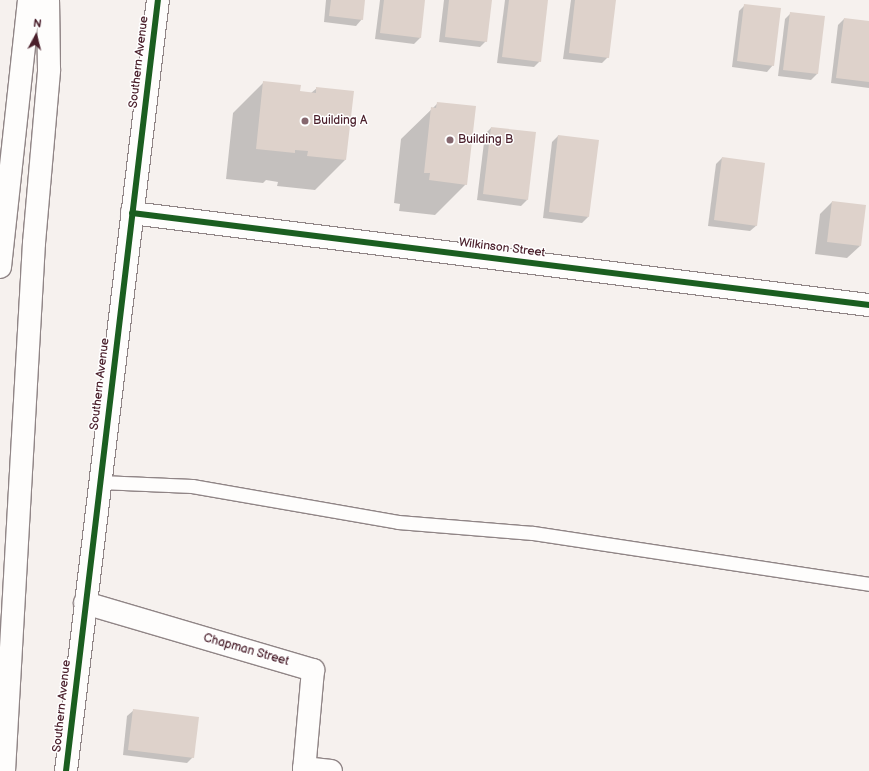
<!DOCTYPE html>
<style>
body{margin:0}
#map{position:relative;width:869px;height:771px;overflow:hidden;background:#f6f1ee;font-family:"Balsamiq Sans",sans-serif}
div>[style]{position:absolute}
[style*='--x']{left:calc(var(--x)*1px);top:calc(var(--y)*1px);width:calc(var(--w)*1px);rotate:calc(var(--a)*1deg)}
.shadow>*{inset:0;background:#0003}
.building>*{inset:0;background:#ded2cb}
.roads{filter:drop-shadow(1px 0 #908586) drop-shadow(-1px 0 #908586) drop-shadow(0 1px #908586) drop-shadow(0 -1px #908586)}
.service>*{height:13px;margin:-6.5px;padding:0 6.5px;transform-origin:6.5px;border-radius:6.5px;background:#fefdfc}
.minor>*{height:22px;margin:-11px;padding:0 11px;transform-origin:11px;border-radius:11px;background:#fefdfc}
.tertiary>*{height:22px;margin:-11px;padding:0 11px;transform-origin:11px;border-radius:11px;background:#fefdfc}
.motorway>*{height:22px;margin:-11px;padding:0 11px;transform-origin:11px;border-radius:11px;background:#fefdfc}
.cycleway>*{height:6px;margin:-3px;padding:0 3px;transform-origin:3px;border-radius:3px;background:#1b5e20}
.dots>*{width:11px;height:11px;translate:-50% -50%;box-sizing:border-box;border:2px solid #fff;border-radius:50%}
span{translate:-50% -50%;white-space:nowrap;text-align:center;line-height:1.15;-webkit-text-stroke:3px #fff;paint-order:stroke}
.street-label{font-size:12px;color:#4a1f2b}
.poi-label{font-size:12px;color:#4a1f2b}
.left{translate:0 -50%;text-align:left}
.north{position:absolute;left:16px;top:16px;width:40px;height:40px;-webkit-text-stroke:3px #fff;paint-order:stroke;rotate:7deg;font-size:11px;font-weight:700;line-height:16px;text-align:center;color:#4a1f2b}
.north::after{content:'';display:block;margin:auto;width:14px;height:18px;background:#4a1f2b;clip-path:polygon(50% 0,100% 100%,50% 72%,0 100%)}
</style>
<div id="map">
<div class="shadow">
<div style="clip-path:polygon(326px 0,364px 0,362px 19px,356px 26px,324px 22px)"></div>
<div style="clip-path:polygon(380px 0,424px 0,420px 38px,414px 44px,375px 39px)"></div>
<div style="clip-path:polygon(444px 0,491px 0,486px 41px,480px 47px,439px 42px)"></div>
<div style="clip-path:polygon(505px 0,547px 0,540px 61px,534px 67px,497px 63px)"></div>
<div style="clip-path:polygon(571px 0,615px 0,608px 57px,602px 63px,563px 59px)"></div>
<div style="clip-path:polygon(745px 5px,773px 65px,767px 72px,732px 67px,739px 11px)"></div>
<div style="clip-path:polygon(791px 13px,824px 17px,817px 74px,811px 80px,778px 76px,785px 19px)"></div>
<div style="clip-path:polygon(844px 19px,869px 22px,869px 88px,831px 83px,838px 25px)"></div>
<div style="clip-path:polygon(264px 82px,299px 92px,311px 93px,317px 88px,345px 160px,315px 190px,277px 186px,278px 182px,266px 180px,263px 183px,226px 179px,233px 113px)"></div>
<div style="clip-path:polygon(438px 103px,466px 184px,435px 215px,399px 211px,400px 204px,394px 203px,401px 139px)"></div>
<div style="clip-path:polygon(491px 128px,527px 200px,521px 206px,477px 200px,485px 134px)"></div>
<div style="clip-path:polygon(558px 136px,588px 217px,582px 223px,543px 218px,552px 142px)"></div>
<div style="clip-path:polygon(722px 158px,757px 225px,750px 231px,708px 226px,716px 164px)"></div>
<div style="clip-path:polygon(832px 202px,860px 246px,847px 258px,815px 254px,820px 214px)"></div>
<div style="clip-path:polygon(134px 710px,193px 757px,187px 763px,123px 755px,127px 716px)"></div>
</div>
<div class="building">
<div style="clip-path:polygon(331px 0,365px 0,363px 20px,329px 16px)"></div>
<div style="clip-path:polygon(384px 0,425px 0,421px 38px,380px 33px)"></div>
<div style="clip-path:polygon(449px 0,492px 0,487px 42px,445px 37px)"></div>
<div style="clip-path:polygon(509px 0,548px 0,541px 62px,502px 57px)"></div>
<div style="clip-path:polygon(575px 0,616px 0,609px 58px,569px 53px)"></div>
<div style="clip-path:polygon(744px 4px,781px 8px,774px 66px,737px 61px)"></div>
<div style="clip-path:polygon(790px 12px,825px 16px,818px 74px,783px 70px)"></div>
<div style="clip-path:polygon(844px 18px,869px 21px,869px 82px,836px 78px)"></div>
<div style="clip-path:polygon(263px 81px,301px 85px,300px 91px,316px 93px,316px 87px,354px 91px,346px 160px,307px 156px,308px 151px,295px 150px,295px 153px,256px 149px)"></div>
<div style="clip-path:polygon(437px 102px,476px 106px,467px 185px,429px 180px,430px 173px,424px 173px,431px 107px,436px 108px)"></div>
<div style="clip-path:polygon(491px 127px,536px 132px,528px 200px,483px 194px)"></div>
<div style="clip-path:polygon(558px 135px,599px 140px,589px 217px,549px 212px)"></div>
<div style="clip-path:polygon(722px 157px,765px 163px,757px 226px,714px 220px)"></div>
<div style="clip-path:polygon(832px 201px,866px 205px,861px 246px,827px 242px)"></div>
<div style="clip-path:polygon(133px 709px,199px 717px,194px 758px,128px 750px)"></div>
</div>
<div class="roads">
<div class="service">
<div style="--x:100;--y:482;--w:92;--a:2.5"></div>
<div style="--x:192;--y:486;--w:209;--a:9.9"></div>
<div style="--x:398;--y:522;--w:135;--a:4.7"></div>
<div style="--x:533;--y:533;--w:340;--a:8.6"></div>
</div>
<div class="minor">
<div style="--x:132;--y:213;--w:743;--a:7.12"></div>
<div style="--x:85;--y:603;--w:238;--a:16.4"></div>
<div style="--x:313;--y:670;--w:101;--a:95.1"></div>
<div style="--x:304;--y:768;--w:27;--a:6"></div>
</div>
<div class="tertiary">
<div style="--x:66;--y:771;--w:776;--a:-83.2"></div>
</div>
<div class="motorway">
<div style="--x:0;--y:267;--w:269;--a:-83.8"></div>
<div style="--x:4;--y:771;--w:529;--a:-86.75"></div>
<div style="--x:34;--y:243;--w:174;--a:-85"></div>
<div style="--x:49;--y:70;--w:70;--a:-90.8"></div>
</div>
</div>
<div class="cycleway">
<div style="--x:132;--y:213;--w:743;--a:7.12"></div>
<div style="--x:66;--y:771;--w:776;--a:-83.2"></div>
</div>
<div class="dots">
<div style="left:305px;top:121px;background:#86686f"></div>
<div style="left:450px;top:140px;background:#86686f"></div>
</div>
<div class="street-label">
<span style="left:139px;top:62px;rotate:-83deg">Southern Avenue</span>
<span style="left:502px;top:248px;rotate:7deg">Wilkinson Street</span>
<span style="left:100px;top:384px;rotate:-83deg">Southern Avenue</span>
<span style="left:246px;top:650px;rotate:16deg">Chapman Street</span>
<span style="left:62px;top:706px;rotate:-84deg">Southern Avenue</span>
</div>
<div class="poi-label">
<span class="left" style="left:313px;top:121px">Building A</span>
<span class="left" style="left:458px;top:140px">Building B</span>
</div>
<div class="north">N</div>
</div>
